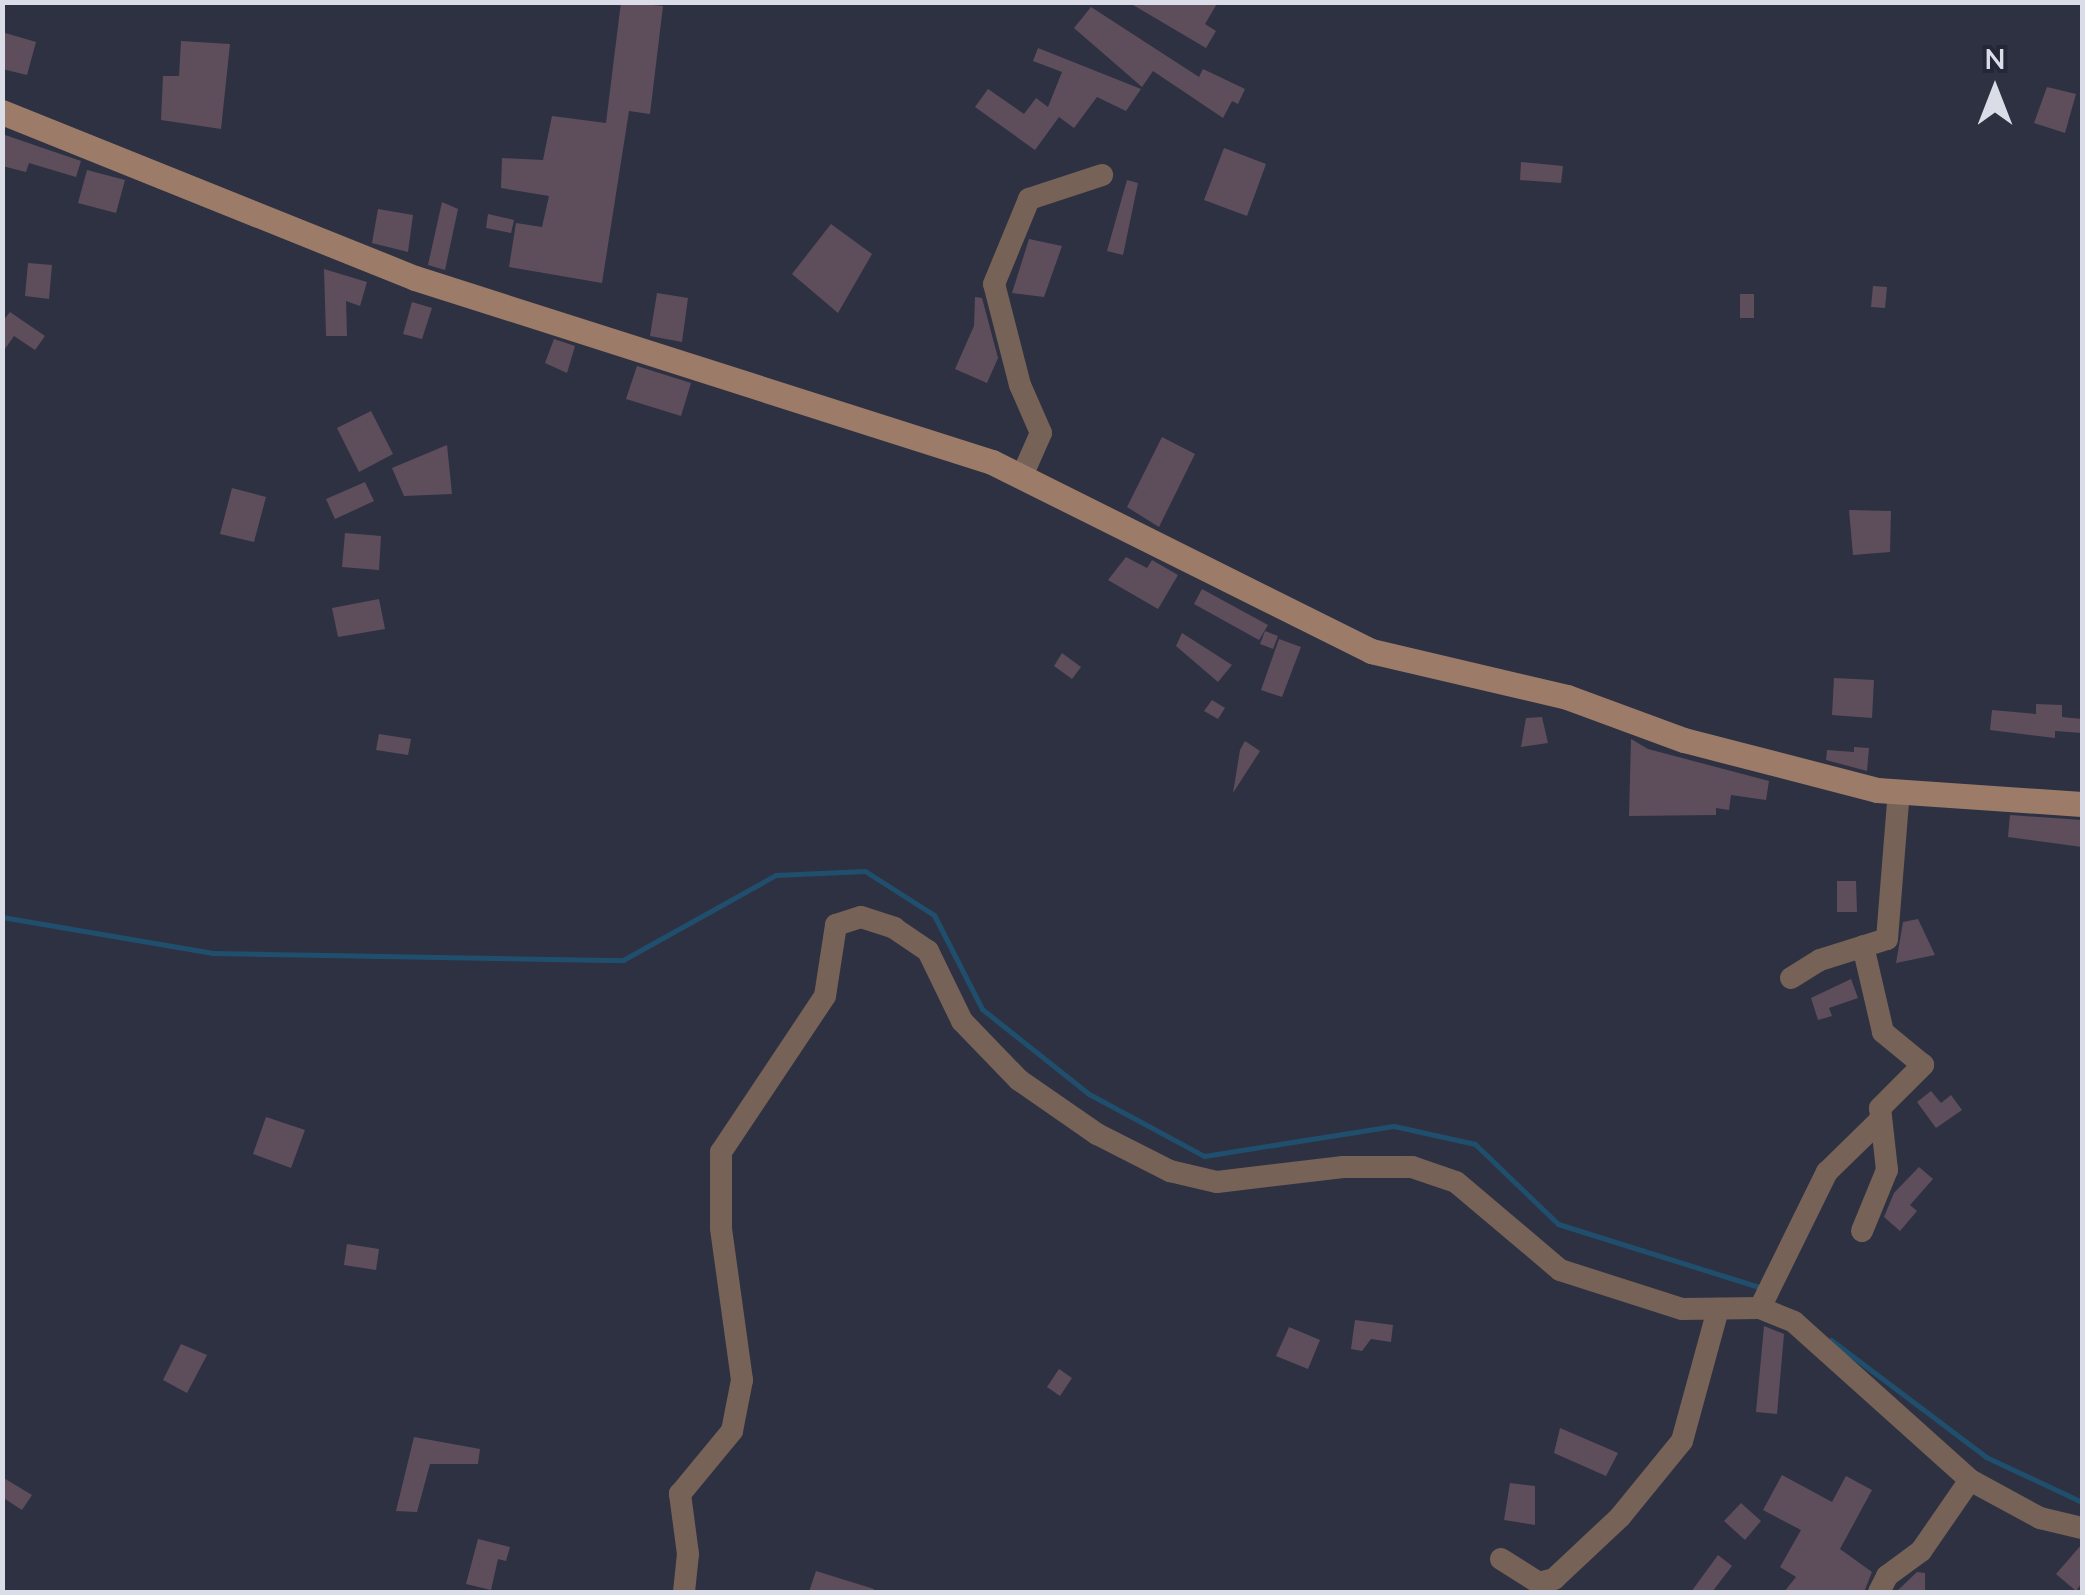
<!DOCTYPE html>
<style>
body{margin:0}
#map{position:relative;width:2085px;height:1595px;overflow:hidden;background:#2e3142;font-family:"Nunito Sans",sans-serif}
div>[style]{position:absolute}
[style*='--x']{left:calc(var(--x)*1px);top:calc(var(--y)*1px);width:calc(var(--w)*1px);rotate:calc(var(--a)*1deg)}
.stream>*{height:5px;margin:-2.5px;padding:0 2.5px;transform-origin:2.5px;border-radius:2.5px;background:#204f6d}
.building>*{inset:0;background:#5e4e5c}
.street>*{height:22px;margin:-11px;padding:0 11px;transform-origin:11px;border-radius:11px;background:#766256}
.secondary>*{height:25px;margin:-12.5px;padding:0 12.5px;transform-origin:12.5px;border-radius:12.5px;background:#9c7c69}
span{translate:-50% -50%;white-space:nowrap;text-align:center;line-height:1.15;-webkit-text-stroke:8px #242738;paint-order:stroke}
.frame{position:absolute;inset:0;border:5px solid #dadce7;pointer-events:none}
.north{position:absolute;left:1945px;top:40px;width:100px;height:100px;-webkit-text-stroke:8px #242738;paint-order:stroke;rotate:0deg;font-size:28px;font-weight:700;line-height:40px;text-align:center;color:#dadce7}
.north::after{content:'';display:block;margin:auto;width:35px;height:45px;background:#dadce7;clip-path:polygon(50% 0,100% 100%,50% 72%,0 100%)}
</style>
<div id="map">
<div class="stream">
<div style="--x:2;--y:917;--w:214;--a:9.7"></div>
<div style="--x:213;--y:953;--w:410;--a:1"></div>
<div style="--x:623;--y:960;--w:175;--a:-29.1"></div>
<div style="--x:776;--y:875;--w:89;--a:-2.6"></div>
<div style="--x:865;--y:871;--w:82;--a:32.5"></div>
<div style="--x:934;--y:915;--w:106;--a:62.9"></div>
<div style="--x:982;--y:1009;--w:137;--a:38.5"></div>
<div style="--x:1089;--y:1094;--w:131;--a:28.3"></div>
<div style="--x:1204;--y:1156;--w:192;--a:-9"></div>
<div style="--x:1394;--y:1126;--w:83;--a:12.5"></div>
<div style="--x:1475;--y:1144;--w:115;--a:43.9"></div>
<div style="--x:1558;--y:1224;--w:214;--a:17.4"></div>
<div style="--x:1831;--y:1340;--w:194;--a:37"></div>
<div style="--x:1986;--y:1457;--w:106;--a:25.1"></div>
</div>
<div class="building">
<div style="clip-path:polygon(621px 2px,663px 6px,650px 114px,629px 111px,602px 283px,509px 267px,516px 223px,542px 227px,549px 196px,501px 188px,502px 158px,543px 160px,552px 116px,606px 123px)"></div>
<div style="clip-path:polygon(1128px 2px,1218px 2px,1205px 24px,1216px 31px,1206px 48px)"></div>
<div style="clip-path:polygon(1091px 7px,1199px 77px,1203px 69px,1245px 89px,1238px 104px,1232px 101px,1223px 118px,1153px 71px,1142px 87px,1074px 28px)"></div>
<div style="clip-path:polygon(2px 32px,36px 42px,27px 75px,2px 69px)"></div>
<div style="clip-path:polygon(181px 41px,230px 44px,221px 129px,161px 120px,163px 76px,179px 76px)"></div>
<div style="clip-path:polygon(1038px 48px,1141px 89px,1126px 111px,1097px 97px,1074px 128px,1059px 117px,1035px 150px,975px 107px,988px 89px,1024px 114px,1036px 98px,1048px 107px,1062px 72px,1033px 61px)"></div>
<div style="clip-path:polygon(2047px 87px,2076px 94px,2065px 133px,2034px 123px)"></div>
<div style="clip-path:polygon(2px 134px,81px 161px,76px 177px,29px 163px,26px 172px,2px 166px)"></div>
<div style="clip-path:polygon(1224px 148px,1266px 164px,1247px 216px,1204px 200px)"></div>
<div style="clip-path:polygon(1521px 162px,1563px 166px,1561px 183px,1520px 180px)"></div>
<div style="clip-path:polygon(87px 170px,125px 180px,116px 213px,78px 203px)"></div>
<div style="clip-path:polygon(1127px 180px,1138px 183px,1123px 255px,1107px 251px)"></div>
<div style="clip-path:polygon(442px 202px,458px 209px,445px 270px,428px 265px)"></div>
<div style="clip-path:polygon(378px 209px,413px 215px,408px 252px,372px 243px)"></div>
<div style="clip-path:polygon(488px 214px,514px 220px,511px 233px,486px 228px)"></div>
<div style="clip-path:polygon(831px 224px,872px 254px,838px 313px,792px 274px)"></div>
<div style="clip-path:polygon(1029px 239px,1062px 246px,1044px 297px,1012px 293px)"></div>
<div style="clip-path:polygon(28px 263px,52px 265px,49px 299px,25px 296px)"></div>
<div style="clip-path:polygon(324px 269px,367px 282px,360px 306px,346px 301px,347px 336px,326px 336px)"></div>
<div style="clip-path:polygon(1873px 286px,1887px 287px,1885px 308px,1871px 307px)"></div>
<div style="clip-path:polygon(657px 293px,688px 298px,682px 342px,650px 336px)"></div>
<div style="clip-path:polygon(1740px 294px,1754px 294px,1754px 318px,1740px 318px)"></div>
<div style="clip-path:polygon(975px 297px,982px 298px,998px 358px,987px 383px,955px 369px,974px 326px)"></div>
<div style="clip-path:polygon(412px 302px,432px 308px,422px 339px,403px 334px)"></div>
<div style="clip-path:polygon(10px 312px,45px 336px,35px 350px,14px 336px,2px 353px,2px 322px)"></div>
<div style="clip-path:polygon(554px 339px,575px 346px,567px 373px,545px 363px)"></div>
<div style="clip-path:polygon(637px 366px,691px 383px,681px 416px,626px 399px)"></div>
<div style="clip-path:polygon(371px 411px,393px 454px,359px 472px,337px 428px)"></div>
<div style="clip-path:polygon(1162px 437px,1195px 454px,1159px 527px,1127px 507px)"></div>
<div style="clip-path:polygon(447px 445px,452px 494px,404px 496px,392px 468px)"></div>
<div style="clip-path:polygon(365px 482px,374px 501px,335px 519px,326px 499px)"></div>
<div style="clip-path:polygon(232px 488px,266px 497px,254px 542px,220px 534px)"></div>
<div style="clip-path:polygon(1849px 510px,1891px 511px,1890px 552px,1853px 555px)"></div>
<div style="clip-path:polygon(345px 533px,381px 536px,379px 570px,342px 567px)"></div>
<div style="clip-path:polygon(1126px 557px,1147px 568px,1152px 560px,1178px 575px,1158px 609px,1108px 580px)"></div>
<div style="clip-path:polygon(1202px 589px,1268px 625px,1259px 640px,1194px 604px)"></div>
<div style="clip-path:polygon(379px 599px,385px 629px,338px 637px,332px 608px)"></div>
<div style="clip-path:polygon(1265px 631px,1278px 636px,1273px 649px,1260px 644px)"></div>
<div style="clip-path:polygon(1182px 633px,1232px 665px,1218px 682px,1176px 646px)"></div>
<div style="clip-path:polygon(1279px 639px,1301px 647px,1282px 697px,1261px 690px)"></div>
<div style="clip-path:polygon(1062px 653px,1081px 667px,1072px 679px,1054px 666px)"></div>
<div style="clip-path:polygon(1834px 678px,1874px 680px,1872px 718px,1832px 715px)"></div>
<div style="clip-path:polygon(1212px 700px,1225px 708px,1218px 719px,1204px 711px)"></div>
<div style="clip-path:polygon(2036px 704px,2062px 705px,2062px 717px,2082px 719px,2082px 733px,2055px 731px,2055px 738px,1990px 730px,1992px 710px,2036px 714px)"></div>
<div style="clip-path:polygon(1542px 717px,1548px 743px,1521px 747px,1526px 718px)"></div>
<div style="clip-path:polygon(379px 734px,411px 739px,408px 755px,376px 750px)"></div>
<div style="clip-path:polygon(1631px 739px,1648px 749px,1769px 781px,1766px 800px,1731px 795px,1729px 810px,1716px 808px,1716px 815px,1629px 816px)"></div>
<div style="clip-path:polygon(1245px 741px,1260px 751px,1233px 793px,1240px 750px)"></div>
<div style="clip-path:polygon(1854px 747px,1869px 748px,1867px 771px,1826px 760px,1827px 750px,1854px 752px)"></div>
<div style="clip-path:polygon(2010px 815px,2082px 820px,2082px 847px,2008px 837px)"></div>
<div style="clip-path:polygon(1837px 881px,1856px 881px,1857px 912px,1837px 912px)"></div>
<div style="clip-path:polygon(1918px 919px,1935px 955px,1896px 963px,1903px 922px)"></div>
<div style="clip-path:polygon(1851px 979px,1858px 998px,1829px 1008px,1832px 1016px,1818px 1020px,1811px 998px)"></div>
<div style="clip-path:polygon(1931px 1091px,1941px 1103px,1951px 1095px,1962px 1110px,1936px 1128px,1917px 1102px)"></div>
<div style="clip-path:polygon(266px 1117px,305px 1130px,291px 1168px,253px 1154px)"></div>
<div style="clip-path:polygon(1919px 1167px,1933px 1179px,1910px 1205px,1917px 1211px,1900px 1231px,1884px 1217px,1894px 1193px)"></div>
<div style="clip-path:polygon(347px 1244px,379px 1249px,376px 1270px,344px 1265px)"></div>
<div style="clip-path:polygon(1355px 1320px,1393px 1325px,1391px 1342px,1371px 1339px,1362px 1351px,1351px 1349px)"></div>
<div style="clip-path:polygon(1764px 1326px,1784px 1334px,1777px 1414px,1756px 1412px)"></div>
<div style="clip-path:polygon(1289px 1327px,1320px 1340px,1308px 1369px,1276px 1356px)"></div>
<div style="clip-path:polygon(181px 1344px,207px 1355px,187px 1393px,163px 1380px)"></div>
<div style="clip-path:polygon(1059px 1369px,1072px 1378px,1060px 1396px,1047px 1387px)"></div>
<div style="clip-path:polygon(1560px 1428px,1618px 1453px,1606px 1476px,1554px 1453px)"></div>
<div style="clip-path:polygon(414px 1437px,480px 1449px,478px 1464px,430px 1464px,417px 1512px,396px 1511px)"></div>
<div style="clip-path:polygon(1782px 1475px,1832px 1502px,1846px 1476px,1872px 1490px,1840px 1549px,1872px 1572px,1864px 1592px,1784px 1592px,1796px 1577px,1780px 1567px,1801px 1530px,1763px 1510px)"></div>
<div style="clip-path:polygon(2px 1477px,32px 1495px,22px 1510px,2px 1497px)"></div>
<div style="clip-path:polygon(1510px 1483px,1535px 1486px,1535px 1525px,1504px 1520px)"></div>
<div style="clip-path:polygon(1741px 1503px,1761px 1521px,1745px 1540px,1724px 1521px)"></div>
<div style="clip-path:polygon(478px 1539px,510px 1547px,506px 1561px,498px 1559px,491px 1590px,466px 1584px)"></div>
<div style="clip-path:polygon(2082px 1544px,2082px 1583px,2076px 1591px,2056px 1574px)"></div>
<div style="clip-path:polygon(1718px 1555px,1732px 1566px,1712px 1592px,1691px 1592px)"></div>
<div style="clip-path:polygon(816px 1571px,874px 1589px,873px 1592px,809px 1592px)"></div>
<div style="clip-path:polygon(1917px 1572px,1925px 1573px,1925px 1592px,1896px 1592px)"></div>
</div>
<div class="street">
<div style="--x:1022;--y:476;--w:47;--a:-66.2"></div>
<div style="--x:1041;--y:433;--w:52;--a:-113.6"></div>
<div style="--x:1020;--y:385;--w:104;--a:-104.4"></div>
<div style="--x:994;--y:284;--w:92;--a:-67.6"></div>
<div style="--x:1029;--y:199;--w:77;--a:-18.2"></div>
<div style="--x:1791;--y:978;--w:34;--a:-32"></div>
<div style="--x:1820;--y:960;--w:70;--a:-17.4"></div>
<div style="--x:1887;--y:939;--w:148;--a:-85.4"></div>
<div style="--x:1862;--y:1231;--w:66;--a:-67.7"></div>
<div style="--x:1887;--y:1170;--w:62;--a:-96.4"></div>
<div style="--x:1880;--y:1108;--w:61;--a:-45"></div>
<div style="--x:1923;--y:1065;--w:52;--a:-140.5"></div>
<div style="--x:1883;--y:1032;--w:88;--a:-103.1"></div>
<div style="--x:1760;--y:1308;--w:152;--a:-63.8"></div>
<div style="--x:1827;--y:1172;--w:70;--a:-44.4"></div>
<div style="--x:1501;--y:1559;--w:45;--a:32.3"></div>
<div style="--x:1539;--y:1583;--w:16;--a:-15"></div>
<div style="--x:1554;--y:1579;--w:91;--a:-43.2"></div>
<div style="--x:1620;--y:1517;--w:98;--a:-50.8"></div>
<div style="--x:1682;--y:1441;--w:137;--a:-74.7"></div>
<div style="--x:684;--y:1592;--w:38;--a:-84"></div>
<div style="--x:688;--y:1554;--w:61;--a:-97.6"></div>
<div style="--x:680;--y:1494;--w:82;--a:-50.5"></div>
<div style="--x:732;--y:1431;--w:52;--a:-78.9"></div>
<div style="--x:742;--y:1380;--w:153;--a:-97.9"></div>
<div style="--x:721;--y:1228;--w:76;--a:-90"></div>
<div style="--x:721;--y:1152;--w:187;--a:-56.3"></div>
<div style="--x:825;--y:996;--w:72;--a:-81.2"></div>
<div style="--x:836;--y:925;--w:26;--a:-18"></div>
<div style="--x:861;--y:917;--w:35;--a:18"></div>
<div style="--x:894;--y:928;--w:41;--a:34.1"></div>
<div style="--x:928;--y:951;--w:78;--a:64.1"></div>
<div style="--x:962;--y:1021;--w:82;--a:46"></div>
<div style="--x:1019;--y:1080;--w:95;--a:34.7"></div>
<div style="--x:1097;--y:1134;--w:82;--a:26.9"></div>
<div style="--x:1170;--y:1171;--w:48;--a:13.2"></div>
<div style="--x:1217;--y:1182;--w:127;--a:-6.8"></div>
<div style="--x:1343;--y:1167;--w:69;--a:0"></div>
<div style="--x:1412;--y:1167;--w:46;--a:18.8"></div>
<div style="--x:1456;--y:1182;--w:136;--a:40.2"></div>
<div style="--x:1560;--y:1270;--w:128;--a:17.7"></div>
<div style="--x:1682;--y:1309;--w:78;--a:-0.7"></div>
<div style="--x:1760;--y:1308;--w:37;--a:22"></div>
<div style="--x:1794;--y:1322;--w:237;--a:41.9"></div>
<div style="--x:1970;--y:1480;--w:80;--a:28.5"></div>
<div style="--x:2040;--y:1518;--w:43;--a:13.4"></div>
<div style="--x:1879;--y:1592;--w:18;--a:-63"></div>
<div style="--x:1887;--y:1576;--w:42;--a:-36.3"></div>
<div style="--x:1921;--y:1551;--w:86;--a:-55.4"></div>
</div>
<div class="secondary">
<div style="--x:2;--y:112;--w:445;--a:21.9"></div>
<div style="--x:415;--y:278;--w:606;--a:17.69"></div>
<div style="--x:992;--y:462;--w:424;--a:26.5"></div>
<div style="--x:1371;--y:651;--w:201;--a:13.2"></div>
<div style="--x:1567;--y:697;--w:125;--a:20.2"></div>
<div style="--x:1684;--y:740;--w:199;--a:14.5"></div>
<div style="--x:1877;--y:790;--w:205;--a:3.9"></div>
</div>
<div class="frame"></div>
<div class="north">N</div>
</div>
